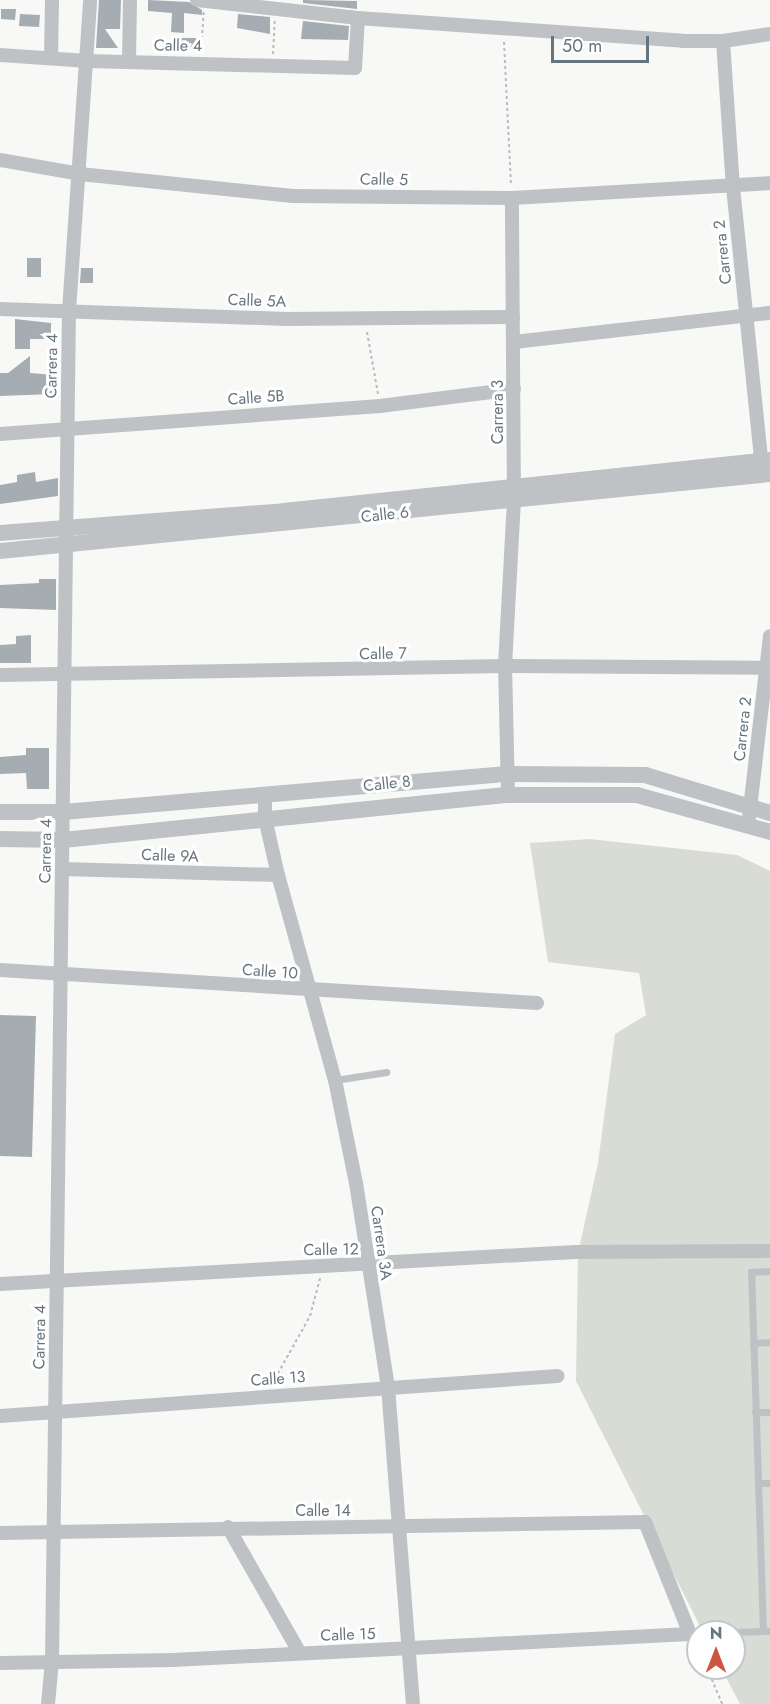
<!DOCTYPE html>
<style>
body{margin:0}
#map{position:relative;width:770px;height:1704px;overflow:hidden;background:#f8f8f6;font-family:Jost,sans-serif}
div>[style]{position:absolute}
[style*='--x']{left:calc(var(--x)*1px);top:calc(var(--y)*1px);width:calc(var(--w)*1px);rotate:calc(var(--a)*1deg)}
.green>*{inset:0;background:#d8dcd5}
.building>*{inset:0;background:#a6adb2}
.path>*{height:2px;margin-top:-1px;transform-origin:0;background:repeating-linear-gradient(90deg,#b8bcbe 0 3px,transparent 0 6px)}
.service>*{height:7px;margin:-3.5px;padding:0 3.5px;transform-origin:3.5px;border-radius:3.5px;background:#bec2c5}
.minor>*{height:14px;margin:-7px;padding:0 7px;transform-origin:7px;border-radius:7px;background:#bec2c5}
.tertiary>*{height:16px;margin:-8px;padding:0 8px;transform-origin:8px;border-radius:8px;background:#bec2c5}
span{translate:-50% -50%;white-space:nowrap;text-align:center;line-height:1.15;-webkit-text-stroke:6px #fff;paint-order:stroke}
.street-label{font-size:16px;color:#66757d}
.north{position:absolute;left:686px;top:1620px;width:60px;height:60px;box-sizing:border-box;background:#fff;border:2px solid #c2c8cb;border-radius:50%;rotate:0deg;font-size:16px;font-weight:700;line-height:24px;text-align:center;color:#66757d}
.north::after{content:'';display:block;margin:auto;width:21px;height:27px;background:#cd5640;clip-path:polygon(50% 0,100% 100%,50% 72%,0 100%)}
.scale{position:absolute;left:551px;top:36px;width:98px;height:27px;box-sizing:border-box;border:3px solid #66757d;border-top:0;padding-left:8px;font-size:18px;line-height:21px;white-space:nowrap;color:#66757d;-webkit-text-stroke:4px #fff;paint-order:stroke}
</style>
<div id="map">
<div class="green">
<div style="clip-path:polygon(590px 839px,737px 855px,770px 871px,770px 1704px,740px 1704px,721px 1668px,734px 1668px,734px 1632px,703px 1632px,576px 1381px,578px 1253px,598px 1163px,615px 1034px,646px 1015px,639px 973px,548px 962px,530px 843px)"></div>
</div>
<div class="building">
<div style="clip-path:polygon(99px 0,121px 0,120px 29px,105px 29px,118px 48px,96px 48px)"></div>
<div style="clip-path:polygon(148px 0,189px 2px,202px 10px,202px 15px,184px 13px,184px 33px,171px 32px,172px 13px,148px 11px)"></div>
<div style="clip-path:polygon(303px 0,357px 1px,357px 9px,303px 3px)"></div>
<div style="clip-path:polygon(1px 9px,16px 9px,15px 20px,1px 19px)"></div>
<div style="clip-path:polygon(20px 14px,40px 15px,39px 27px,19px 26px)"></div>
<div style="clip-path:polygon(238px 14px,270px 17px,270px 34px,237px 28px)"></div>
<div style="clip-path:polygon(303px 21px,349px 26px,348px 40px,301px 39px)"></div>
<div style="clip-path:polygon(176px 38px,196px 38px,197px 49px,177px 50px)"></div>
<div style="clip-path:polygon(27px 258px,41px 258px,41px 277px,27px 277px)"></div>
<div style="clip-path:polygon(81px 268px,93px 268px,93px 283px,80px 283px)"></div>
<div style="clip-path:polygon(15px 319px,51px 323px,51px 339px,30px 339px,30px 349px,15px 349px)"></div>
<div style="clip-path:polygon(30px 356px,30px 373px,54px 375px,54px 394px,0 396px,0 373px,8px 373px)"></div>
<div style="clip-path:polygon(35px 472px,36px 482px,58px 478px,58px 496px,0 504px,0 485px,17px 482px,17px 475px)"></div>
<div style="clip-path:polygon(39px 579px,56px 579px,56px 610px,0 608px,0 585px,39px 583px)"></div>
<div style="clip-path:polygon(31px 635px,31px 663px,0 663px,0 645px,16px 644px,16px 636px)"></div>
<div style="clip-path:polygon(26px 748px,49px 748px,49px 789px,27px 789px,26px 773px,0 774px,0 757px,26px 755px)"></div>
<div style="clip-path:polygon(0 1015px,36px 1016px,32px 1157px,0 1156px)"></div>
</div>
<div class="path">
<div style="--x:504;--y:42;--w:144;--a:87.2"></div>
<div style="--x:201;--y:51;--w:39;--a:-86"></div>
<div style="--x:273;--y:54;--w:33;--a:-87"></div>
<div style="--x:367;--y:332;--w:63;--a:79.9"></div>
<div style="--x:272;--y:1384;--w:78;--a:-60.8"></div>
<div style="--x:310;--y:1316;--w:39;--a:-75"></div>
<div style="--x:707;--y:1668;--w:39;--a:67"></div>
</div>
<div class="service">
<div style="--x:335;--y:1080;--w:52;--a:-8.9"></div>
<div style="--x:753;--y:1343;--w:17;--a:-3"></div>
<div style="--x:755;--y:1412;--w:15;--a:0"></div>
<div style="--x:759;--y:1483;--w:11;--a:0"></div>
<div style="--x:763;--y:1631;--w:359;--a:-91.9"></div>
<div style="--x:751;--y:1272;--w:19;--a:-3"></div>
<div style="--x:734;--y:1632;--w:36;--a:-2"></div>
</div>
<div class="minor">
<div style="--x:197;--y:0;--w:162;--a:6.4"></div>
<div style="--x:358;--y:18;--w:326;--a:4"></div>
<div style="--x:683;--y:41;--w:40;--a:0"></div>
<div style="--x:723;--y:41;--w:48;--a:-8.5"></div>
<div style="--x:723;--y:41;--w:146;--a:86.1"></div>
<div style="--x:733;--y:187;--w:274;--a:84.1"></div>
<div style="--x:0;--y:55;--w:88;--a:3.9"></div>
<div style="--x:88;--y:61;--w:267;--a:1.5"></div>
<div style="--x:355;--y:68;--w:50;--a:-86.6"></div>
<div style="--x:51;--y:58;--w:58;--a:-89"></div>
<div style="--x:129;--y:62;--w:62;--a:-89.1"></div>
<div style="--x:0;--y:160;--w:81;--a:9.9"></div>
<div style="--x:80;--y:174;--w:214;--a:5.9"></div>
<div style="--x:293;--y:196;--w:219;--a:0.5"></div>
<div style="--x:512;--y:198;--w:258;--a:-3.3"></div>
<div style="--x:0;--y:309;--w:286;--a:2"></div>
<div style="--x:286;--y:319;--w:227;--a:-0.5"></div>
<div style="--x:514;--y:342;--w:258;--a:-6.5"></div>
<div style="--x:0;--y:434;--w:381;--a:-4.2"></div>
<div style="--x:380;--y:406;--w:135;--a:-7.2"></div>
<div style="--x:0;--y:675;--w:505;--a:-1.02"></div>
<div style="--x:505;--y:666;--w:262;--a:0.4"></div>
<div style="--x:508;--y:795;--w:129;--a:-91.3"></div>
<div style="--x:505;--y:666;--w:164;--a:-86.9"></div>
<div style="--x:514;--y:502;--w:304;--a:-90.4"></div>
<div style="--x:265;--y:796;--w:22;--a:90"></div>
<div style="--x:265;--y:818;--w:58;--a:77.2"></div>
<div style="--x:278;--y:875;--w:213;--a:74.5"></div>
<div style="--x:335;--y:1080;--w:105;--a:78.5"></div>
<div style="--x:356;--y:1183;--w:206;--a:81.1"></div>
<div style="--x:388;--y:1387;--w:318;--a:85.5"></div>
<div style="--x:748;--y:826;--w:191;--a:-83.4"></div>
<div style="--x:62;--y:869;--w:216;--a:1.6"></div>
<div style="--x:0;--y:970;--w:538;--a:3.52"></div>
<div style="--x:0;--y:1284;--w:576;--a:-3.19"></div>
<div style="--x:575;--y:1252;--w:195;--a:-0.3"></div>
<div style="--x:0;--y:1416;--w:559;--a:-4.1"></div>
<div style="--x:228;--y:1527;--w:145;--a:60.3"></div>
<div style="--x:0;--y:1533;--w:645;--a:-0.98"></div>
<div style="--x:645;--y:1522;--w:121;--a:68.1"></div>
<div style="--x:690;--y:1634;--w:518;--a:177.12"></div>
<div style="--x:173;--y:1660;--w:173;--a:179"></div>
<div style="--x:48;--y:1704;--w:43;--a:-84.7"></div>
<div style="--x:52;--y:1661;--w:1350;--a:-89.28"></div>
<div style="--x:69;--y:311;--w:312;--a:-86.1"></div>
</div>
<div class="tertiary">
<div style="--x:0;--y:533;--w:285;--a:-4.4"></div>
<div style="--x:284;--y:511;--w:489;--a:-6"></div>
<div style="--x:0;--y:551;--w:774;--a:-5.71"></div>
<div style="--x:0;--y:812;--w:63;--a:0"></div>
<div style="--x:63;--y:812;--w:446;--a:-4.9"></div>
<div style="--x:507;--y:774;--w:138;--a:0.4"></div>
<div style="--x:645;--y:775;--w:131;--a:16.9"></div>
<div style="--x:0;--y:839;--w:63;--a:0.9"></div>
<div style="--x:63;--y:840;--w:447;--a:-5.8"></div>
<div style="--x:508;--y:795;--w:129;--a:0"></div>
<div style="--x:637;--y:795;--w:138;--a:15.5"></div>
</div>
<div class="street-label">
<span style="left:178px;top:46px;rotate:1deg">Calle 4</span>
<span style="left:384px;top:180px;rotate:1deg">Calle 5</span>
<span style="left:723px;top:252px;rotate:-96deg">Carrera 2</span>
<span style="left:257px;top:301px;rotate:2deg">Calle 5A</span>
<span style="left:52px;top:366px;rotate:-89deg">Carrera 4</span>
<span style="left:256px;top:398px;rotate:-4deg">Calle 5B</span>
<span style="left:498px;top:412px;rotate:-90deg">Carrera 3</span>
<span style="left:385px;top:515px;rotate:-6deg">Calle 6</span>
<span style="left:383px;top:654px;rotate:-1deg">Calle 7</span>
<span style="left:743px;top:729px;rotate:-84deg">Carrera 2</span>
<span style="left:387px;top:784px;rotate:-6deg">Calle 8</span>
<span style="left:46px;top:851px;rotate:-89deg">Carrera 4</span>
<span style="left:170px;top:856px;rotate:2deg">Calle 9A</span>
<span style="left:270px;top:972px;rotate:4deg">Calle 10</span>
<span style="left:381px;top:1243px;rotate:82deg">Carrera 3A</span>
<span style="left:331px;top:1250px;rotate:-1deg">Calle 12</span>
<span style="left:40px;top:1337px;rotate:-89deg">Carrera 4</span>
<span style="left:278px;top:1379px;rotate:-4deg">Calle 13</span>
<span style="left:323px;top:1511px">Calle 14</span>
<span style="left:348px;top:1635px;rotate:-2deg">Calle 15</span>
</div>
<div class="north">N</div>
<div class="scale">50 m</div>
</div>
